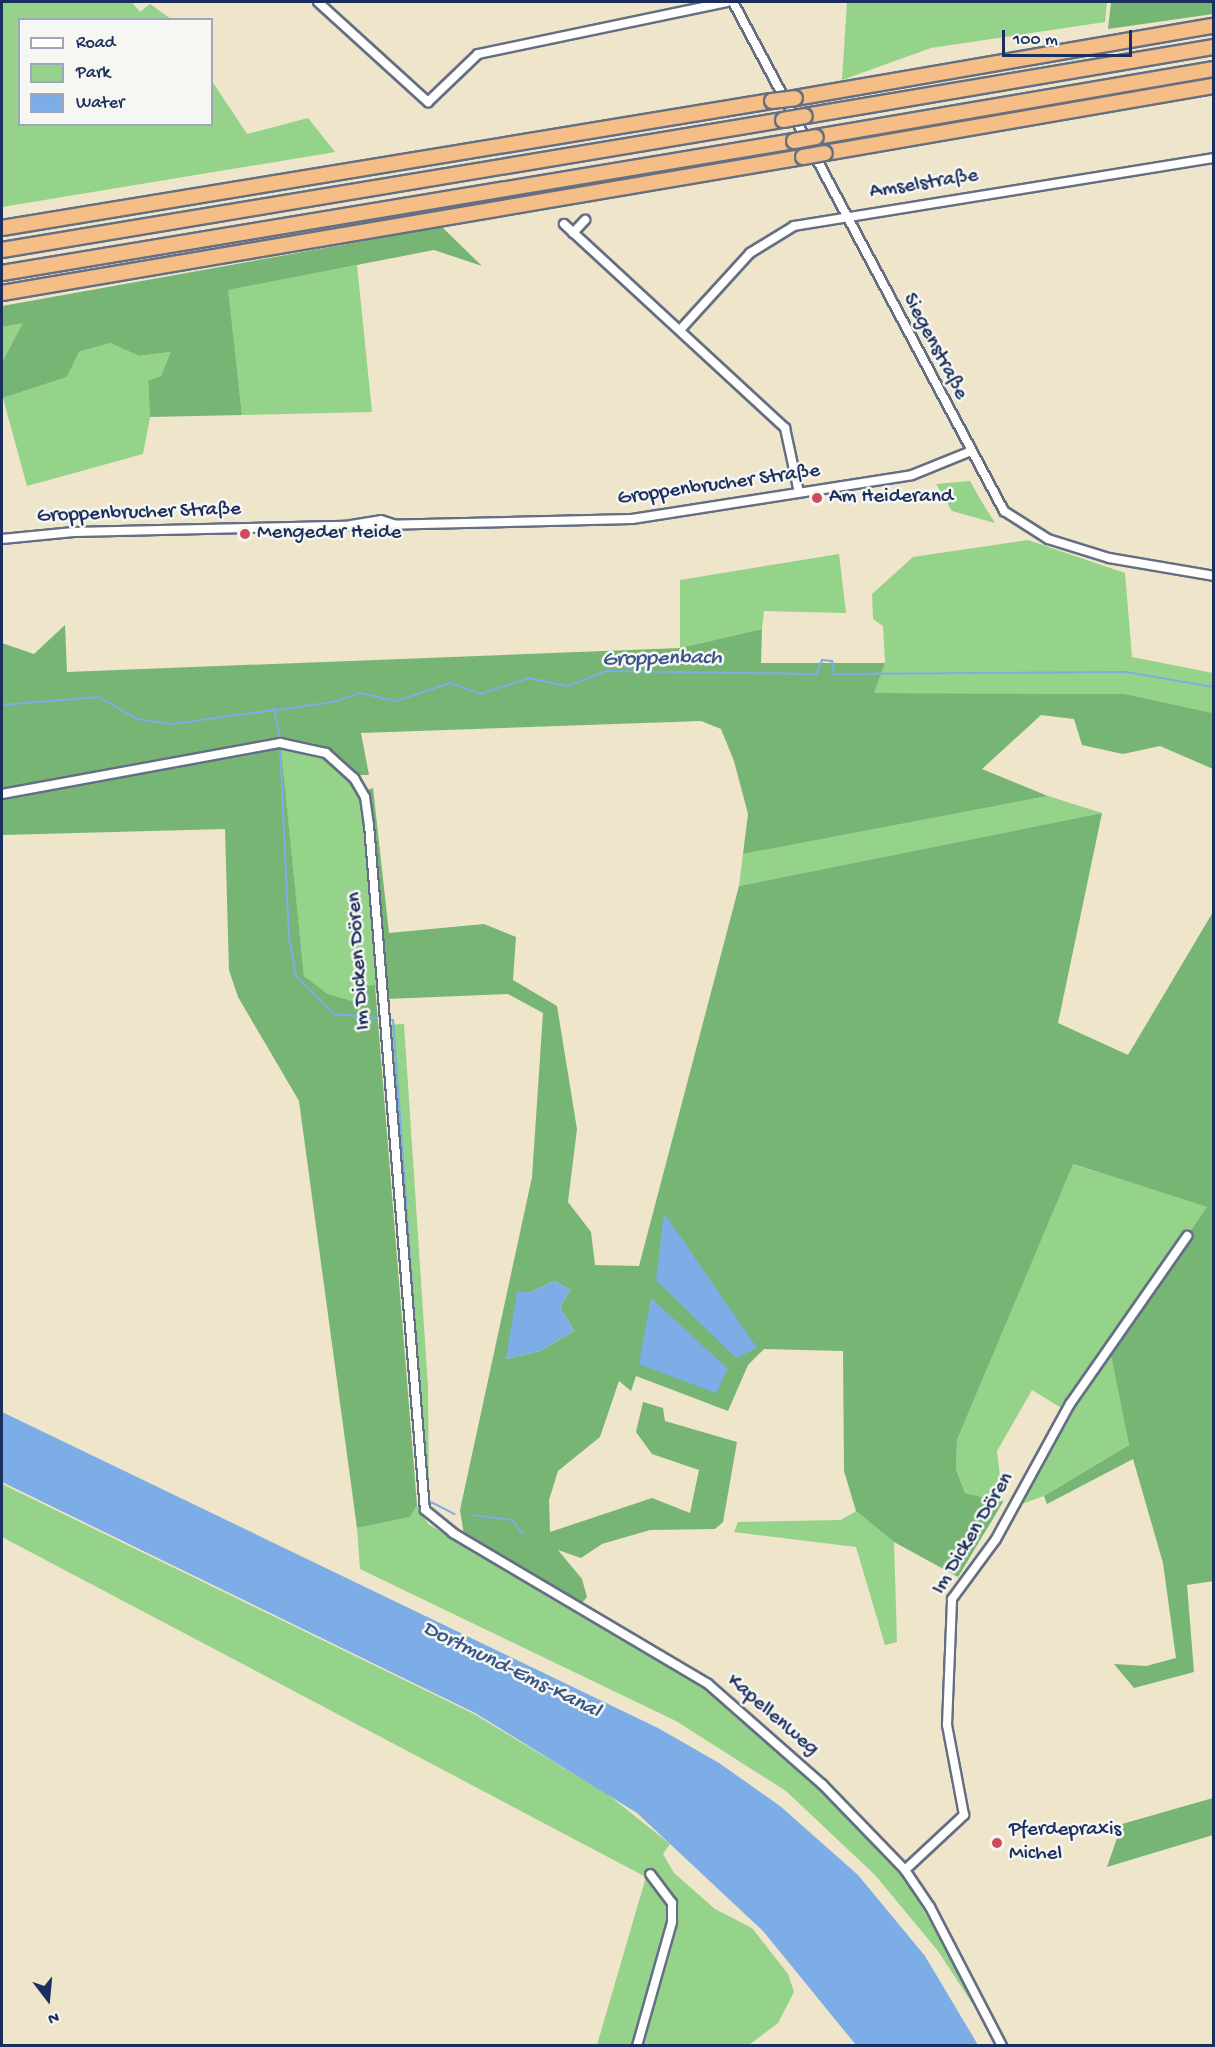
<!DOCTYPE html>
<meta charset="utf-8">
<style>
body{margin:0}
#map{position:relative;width:1215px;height:2047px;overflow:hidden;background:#eee5ca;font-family:"Gochi Hand",sans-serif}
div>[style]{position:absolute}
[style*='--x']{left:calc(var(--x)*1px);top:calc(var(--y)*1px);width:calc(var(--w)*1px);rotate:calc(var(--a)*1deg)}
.green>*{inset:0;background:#94d389}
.forest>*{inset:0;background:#77b575}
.water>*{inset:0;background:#7cade7}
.stream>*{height:2px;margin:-1px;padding:0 1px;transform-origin:1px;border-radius:1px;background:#7cade7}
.roads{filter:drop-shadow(2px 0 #656f84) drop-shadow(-2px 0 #656f84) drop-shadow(0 2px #656f84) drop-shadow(0 -2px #656f84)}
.street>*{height:8px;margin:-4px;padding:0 4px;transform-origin:4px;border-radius:4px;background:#fff}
.highway>*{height:14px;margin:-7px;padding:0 7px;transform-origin:7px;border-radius:7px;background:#f6be87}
.bridges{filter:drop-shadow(2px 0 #656f84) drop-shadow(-2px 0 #656f84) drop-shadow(0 2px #656f84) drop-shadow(0 -2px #656f84)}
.highway-bridge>*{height:14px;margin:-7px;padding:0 7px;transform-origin:7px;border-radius:7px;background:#f6be87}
.dots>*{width:16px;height:16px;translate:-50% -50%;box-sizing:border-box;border:3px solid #f6f6f2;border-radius:50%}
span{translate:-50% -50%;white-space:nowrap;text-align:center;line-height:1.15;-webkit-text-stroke:5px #f6f6f2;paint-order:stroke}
.street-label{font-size:21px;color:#1b2f5e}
.poi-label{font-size:21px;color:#1b2f5e}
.left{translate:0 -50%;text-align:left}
.water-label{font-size:22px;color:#385587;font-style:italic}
.frame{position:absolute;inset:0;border:3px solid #1b2f5e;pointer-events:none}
.legend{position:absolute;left:18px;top:18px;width:195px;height:108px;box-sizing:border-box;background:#f6f6f2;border:2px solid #9ea6b7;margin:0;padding:8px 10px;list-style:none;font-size:18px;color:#1b2f5e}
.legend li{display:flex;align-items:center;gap:12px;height:30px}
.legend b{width:30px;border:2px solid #9ea6b7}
.north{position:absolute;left:18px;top:1969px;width:60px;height:60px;-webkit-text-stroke:4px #f6f6f2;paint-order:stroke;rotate:164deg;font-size:16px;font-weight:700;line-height:24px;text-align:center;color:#1b2f5e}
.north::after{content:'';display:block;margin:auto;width:21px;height:27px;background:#1b2f5e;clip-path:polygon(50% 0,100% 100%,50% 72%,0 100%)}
.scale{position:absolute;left:1002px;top:30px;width:130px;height:27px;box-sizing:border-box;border:3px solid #1b2f5e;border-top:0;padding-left:8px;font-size:18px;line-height:21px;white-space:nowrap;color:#1b2f5e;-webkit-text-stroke:4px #f6f6f2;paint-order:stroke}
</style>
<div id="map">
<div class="green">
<div style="clip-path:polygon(2px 2px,132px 2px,140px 12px,150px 4px,171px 19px,20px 20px,20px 124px,212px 124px,212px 81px,247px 134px,308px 118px,335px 152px,2px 207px)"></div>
<div style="clip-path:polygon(847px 2px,1107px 2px,1105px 22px,931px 48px,842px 80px)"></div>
<div style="clip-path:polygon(357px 265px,372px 412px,242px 415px,227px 290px)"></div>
<div style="clip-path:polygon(24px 322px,2px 362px,2px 327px)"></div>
<div style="clip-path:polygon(110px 343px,139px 356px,172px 352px,161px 376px,148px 382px,150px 417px,143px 454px,27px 486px,3px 398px,67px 377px,79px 352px)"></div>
<div style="clip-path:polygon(970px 481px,980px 499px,995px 523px,952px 511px,936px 484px)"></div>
<div style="clip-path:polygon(1028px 540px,1125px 573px,1132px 657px,1213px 673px,1213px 713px,1125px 694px,874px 693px,885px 662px,883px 626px,873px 619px,872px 594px,913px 557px)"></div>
<div style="clip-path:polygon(839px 554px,846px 613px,764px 611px,762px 629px,680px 648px,680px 580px)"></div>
<div style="clip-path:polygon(280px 744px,317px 750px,342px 767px,368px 801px,380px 988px,367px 989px,359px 1003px,328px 994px,304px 976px)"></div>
<div style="clip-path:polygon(1048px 796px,1102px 813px,739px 886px,743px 854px)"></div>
<div style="clip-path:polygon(404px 1024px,428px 1387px,429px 1500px,424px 1500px,384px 1025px)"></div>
<div style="clip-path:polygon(1072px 1164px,1208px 1207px,1111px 1349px,1129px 1445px,1044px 1496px,1019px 1505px,1011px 1502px,1063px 1409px,1032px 1390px,997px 1451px,1003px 1502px,965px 1493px,956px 1469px,957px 1440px)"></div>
<div style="clip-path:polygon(2px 1484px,474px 1714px,607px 1794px,670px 1844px,663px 1854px,674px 1873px,715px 1909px,752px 1928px,788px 1974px,794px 1992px,778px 2023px,749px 2045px,597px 2045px,646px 1877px,2px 1537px)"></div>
<div style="clip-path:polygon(417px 1505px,428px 1524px,707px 1686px,824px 1791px,902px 1874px,976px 1999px,972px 2003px,938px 1951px,875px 1875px,786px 1791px,676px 1721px,360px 1569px,357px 1528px,410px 1517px)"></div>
<div style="clip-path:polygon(856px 1511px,894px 1542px,897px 1642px,885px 1645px,856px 1547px,734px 1532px,738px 1522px,841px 1520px)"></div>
</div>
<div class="forest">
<div style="clip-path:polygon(1111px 2px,1213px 2px,1213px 14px,1108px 29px)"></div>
<div style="clip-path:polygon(442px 227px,482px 266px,434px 250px,228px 290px,242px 415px,150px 417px,148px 381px,161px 376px,171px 352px,139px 356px,110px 343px,79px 352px,67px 377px,3px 398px,2px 362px,23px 323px,2px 327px,2px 306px)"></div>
<div style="clip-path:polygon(65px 625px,67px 672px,680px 648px,762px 629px,761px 663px,885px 663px,874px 693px,1125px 694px,1213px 713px,1213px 769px,1160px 746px,1123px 754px,1082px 745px,1074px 719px,1041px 715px,982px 769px,1048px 796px,743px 854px,748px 814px,734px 761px,721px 729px,701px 721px,361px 733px,369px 775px,358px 775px,315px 744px,280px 739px,304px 976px,328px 994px,356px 1002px,363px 986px,375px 985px,417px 1505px,410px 1517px,357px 1528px,299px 1101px,238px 997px,229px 970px,225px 829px,2px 835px,2px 643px,34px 654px)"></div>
<div style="clip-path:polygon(evenodd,373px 788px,389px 933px,484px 924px,516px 937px,513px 980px,557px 1006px,577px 1129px,568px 1202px,591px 1232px,595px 1265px,639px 1266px,739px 886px,1102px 813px,1058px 1023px,1128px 1055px,1213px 912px,1214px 1581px,1187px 1585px,1194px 1672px,1134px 1688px,1114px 1664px,1146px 1666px,1176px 1658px,1163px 1563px,1133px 1459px,1047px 1504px,1044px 1496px,1129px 1445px,1110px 1349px,1207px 1207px,1073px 1164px,957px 1440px,956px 1469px,965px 1493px,1003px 1502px,958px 1577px,894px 1542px,856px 1511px,844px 1471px,843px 1351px,764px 1349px,748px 1365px,728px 1411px,636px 1376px,631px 1391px,619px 1381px,600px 1437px,558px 1471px,549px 1500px,550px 1532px,652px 1498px,690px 1513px,699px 1470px,652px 1454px,636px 1432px,643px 1402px,663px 1408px,665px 1421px,737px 1442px,723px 1522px,715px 1529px,650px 1530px,602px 1544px,581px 1558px,558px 1550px,582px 1579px,587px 1597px,581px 1604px,464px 1535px,460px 1510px,532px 1177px,543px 1013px,508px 994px,386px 999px,367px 790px,373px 788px,555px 1281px,570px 1290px,560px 1307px,574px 1331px,540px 1351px,506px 1359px,530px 1292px,555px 1281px)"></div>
<div style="clip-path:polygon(1213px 1798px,1213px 1835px,1107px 1867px,1122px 1824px)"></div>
</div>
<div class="water">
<div style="clip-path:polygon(664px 1213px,757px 1348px,736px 1358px,656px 1280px)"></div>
<div style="clip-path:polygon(555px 1281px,570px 1290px,560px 1307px,574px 1331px,540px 1351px,506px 1359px,517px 1291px,530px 1292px)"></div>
<div style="clip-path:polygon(651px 1298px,728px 1369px,716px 1393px,639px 1364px)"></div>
<div style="clip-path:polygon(2px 1412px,658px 1728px,719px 1763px,780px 1806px,858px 1875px,925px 1956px,978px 2045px,856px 2045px,763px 1931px,637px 1813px,475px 1713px,2px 1482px)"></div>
</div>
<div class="stream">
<div style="--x:2;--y:705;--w:97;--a:-4.7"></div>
<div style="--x:99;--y:697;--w:44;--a:30.1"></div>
<div style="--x:137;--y:719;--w:34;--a:8"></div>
<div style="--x:171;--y:724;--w:163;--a:-7.7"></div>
<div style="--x:333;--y:702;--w:28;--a:-18"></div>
<div style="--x:360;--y:693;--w:37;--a:13"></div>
<div style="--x:396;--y:701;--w:57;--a:-18.4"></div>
<div style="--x:450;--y:683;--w:32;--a:20"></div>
<div style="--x:480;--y:694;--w:52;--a:-18.1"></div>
<div style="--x:529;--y:678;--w:40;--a:12"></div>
<div style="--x:568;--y:686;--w:41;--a:-21.5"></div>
<div style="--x:606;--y:671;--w:211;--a:0.8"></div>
<div style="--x:817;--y:674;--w:15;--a:-70"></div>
<div style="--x:822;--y:660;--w:10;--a:6"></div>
<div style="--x:832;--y:661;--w:13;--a:81"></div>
<div style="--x:834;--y:674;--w:292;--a:-0.4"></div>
<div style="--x:1126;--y:672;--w:89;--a:9.7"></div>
<div style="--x:274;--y:708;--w:33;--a:79"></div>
<div style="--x:280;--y:747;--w:189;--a:87.3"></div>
<div style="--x:289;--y:936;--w:41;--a:80.1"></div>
<div style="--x:296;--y:976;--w:54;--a:45"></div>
<div style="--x:334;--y:1014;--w:43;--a:5.3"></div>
<div style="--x:388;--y:1019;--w:5;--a:11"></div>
<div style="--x:393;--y:1020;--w:422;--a:85.9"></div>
<div style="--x:427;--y:1500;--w:31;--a:27"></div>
<div style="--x:472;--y:1515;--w:40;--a:7.1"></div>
<div style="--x:512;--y:1520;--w:18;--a:52"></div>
</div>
<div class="roads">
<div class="street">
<div style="--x:318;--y:2;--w:149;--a:42.3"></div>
<div style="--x:428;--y:102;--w:69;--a:-43.8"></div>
<div style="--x:478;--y:54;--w:254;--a:-11.8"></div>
<div style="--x:733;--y:2;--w:577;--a:61.97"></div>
<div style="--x:1004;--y:511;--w:52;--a:32.5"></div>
<div style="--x:1048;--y:539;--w:64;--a:17.3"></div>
<div style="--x:1109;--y:558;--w:107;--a:9.7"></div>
<div style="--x:564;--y:224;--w:301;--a:42.7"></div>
<div style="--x:785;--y:428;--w:66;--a:77.8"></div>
<div style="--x:573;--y:233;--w:18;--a:-47"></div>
<div style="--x:680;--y:330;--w:104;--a:-47.7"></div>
<div style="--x:750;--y:253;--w:52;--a:-31.5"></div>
<div style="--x:794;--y:226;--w:425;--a:-9.2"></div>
<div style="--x:351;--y:525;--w:30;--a:-9"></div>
<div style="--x:381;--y:520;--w:16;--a:18"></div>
<div style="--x:2;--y:539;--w:72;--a:-5.6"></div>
<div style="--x:74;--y:532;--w:558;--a:-1.33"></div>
<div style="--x:632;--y:519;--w:283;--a:-8.9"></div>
<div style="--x:912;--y:475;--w:61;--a:-22"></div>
<div style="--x:2;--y:794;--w:283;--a:-10.4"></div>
<div style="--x:280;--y:743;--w:47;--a:12.3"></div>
<div style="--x:326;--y:753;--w:38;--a:42"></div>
<div style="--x:354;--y:778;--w:22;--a:60"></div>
<div style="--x:365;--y:797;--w:28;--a:82"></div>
<div style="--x:369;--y:825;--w:687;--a:85.33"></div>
<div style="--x:425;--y:1510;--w:36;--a:39"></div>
<div style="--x:453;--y:1533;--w:296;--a:30.6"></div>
<div style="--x:708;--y:1684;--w:152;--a:41.3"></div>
<div style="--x:822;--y:1784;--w:120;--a:46"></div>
<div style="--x:905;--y:1870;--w:45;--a:56"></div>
<div style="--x:930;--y:1907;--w:157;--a:62.6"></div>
<div style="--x:905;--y:1870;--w:81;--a:-43"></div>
<div style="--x:964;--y:1815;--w:92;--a:-100.7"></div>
<div style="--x:947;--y:1725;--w:126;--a:-87.7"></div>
<div style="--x:952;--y:1599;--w:74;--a:-53.7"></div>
<div style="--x:996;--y:1539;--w:154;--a:-61.3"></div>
<div style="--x:1070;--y:1404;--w:205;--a:-55.1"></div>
<div style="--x:637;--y:2046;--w:129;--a:-74.2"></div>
<div style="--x:672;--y:1922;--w:19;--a:-90"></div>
<div style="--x:672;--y:1903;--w:36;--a:-127"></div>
</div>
<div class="highway">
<div style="--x:795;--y:98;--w:425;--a:-9.8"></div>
<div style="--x:805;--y:116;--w:415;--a:-9.6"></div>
<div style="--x:816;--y:137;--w:404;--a:-9.7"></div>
<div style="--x:825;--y:153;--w:395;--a:-9.8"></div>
<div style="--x:2;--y:228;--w:780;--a:-9.37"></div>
<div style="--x:2;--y:250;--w:792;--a:-9.45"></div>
<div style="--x:2;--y:273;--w:803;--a:-9.46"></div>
<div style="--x:2;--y:293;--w:812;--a:-9.64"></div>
</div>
</div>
<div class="bridges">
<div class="highway-bridge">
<div style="--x:772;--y:101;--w:23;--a:-7"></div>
<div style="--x:783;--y:120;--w:22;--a:-10"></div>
<div style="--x:794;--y:141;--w:22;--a:-10"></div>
<div style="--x:803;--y:157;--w:22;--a:-10"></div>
</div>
</div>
<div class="dots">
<div style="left:817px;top:498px;background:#d1495b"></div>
<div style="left:245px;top:534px;background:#d1495b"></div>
<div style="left:997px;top:1843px;background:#d1495b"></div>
</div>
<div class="street-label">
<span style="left:924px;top:185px;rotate:-9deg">Amselstraße</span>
<span style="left:934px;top:347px;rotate:62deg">Siegenstraße</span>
<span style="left:719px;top:486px;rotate:-8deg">Groppenbrucher Straße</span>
<span style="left:139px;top:514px;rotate:-2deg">Groppenbrucher Straße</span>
<span style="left:360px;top:961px;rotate:-94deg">Im Dicken Dören</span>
<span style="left:974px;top:1534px;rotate:-59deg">Im Dicken Dören</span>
<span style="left:772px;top:1716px;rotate:41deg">Kapellenweg</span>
</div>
<div class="poi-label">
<span class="left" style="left:829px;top:498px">Am Heiderand</span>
<span class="left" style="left:257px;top:534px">Mengeder Heide</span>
<span class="left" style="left:1009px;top:1843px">Pferdepraxis<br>Michel</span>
</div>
<div class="water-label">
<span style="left:662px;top:660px;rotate:-1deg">Groppenbach</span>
<span style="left:511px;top:1671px;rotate:26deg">Dortmund-Ems-Kanal</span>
</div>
<div class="frame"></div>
<ul class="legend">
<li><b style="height:8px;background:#fff"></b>Road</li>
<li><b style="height:16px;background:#94d389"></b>Park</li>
<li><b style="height:16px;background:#7cade7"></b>Water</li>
</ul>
<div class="north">N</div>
<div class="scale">100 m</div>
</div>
